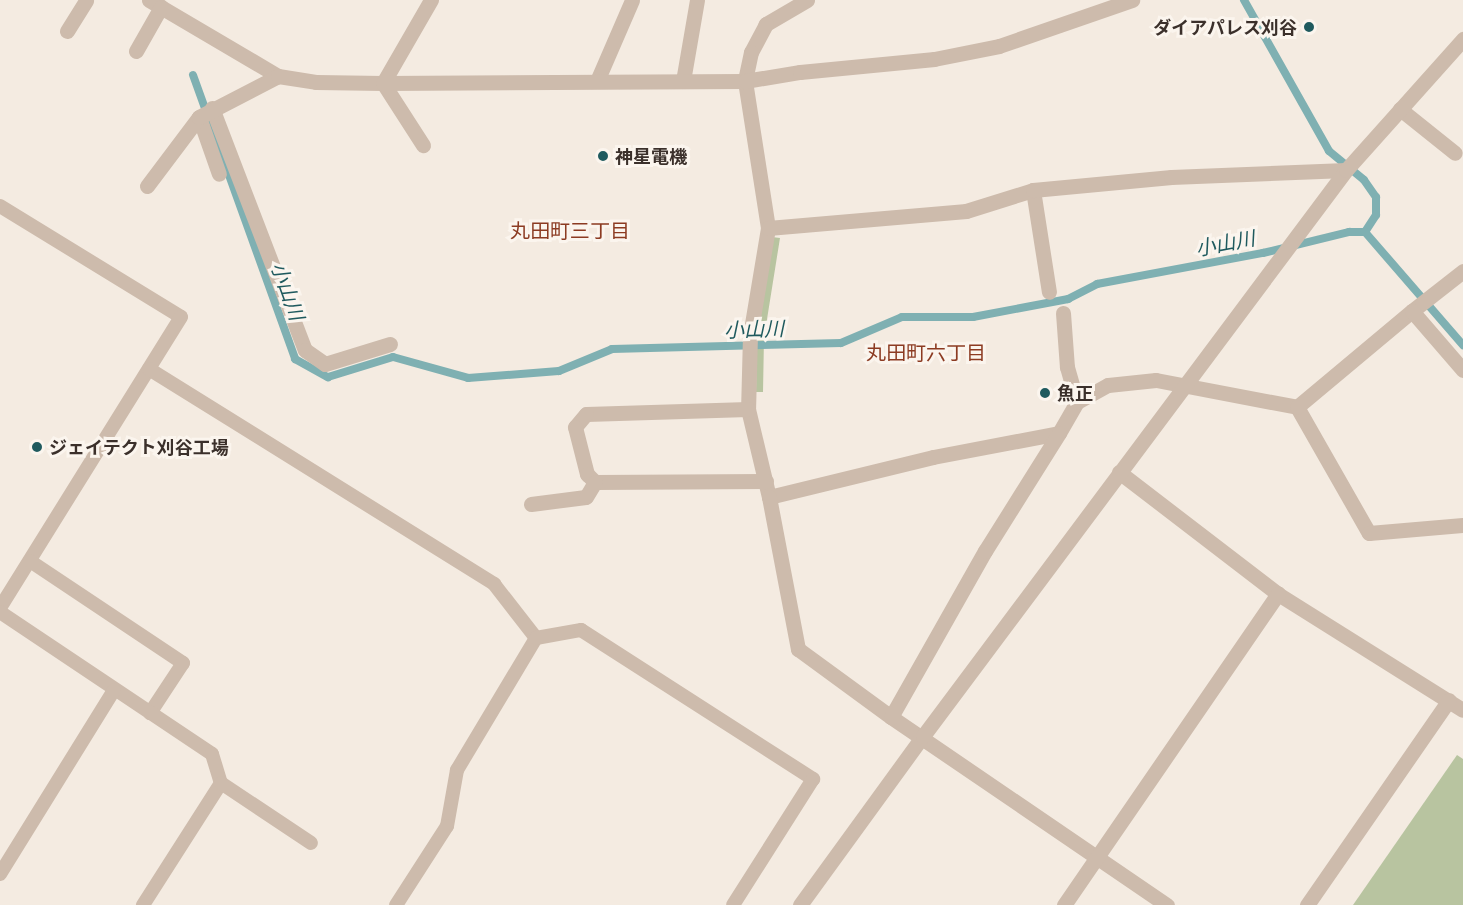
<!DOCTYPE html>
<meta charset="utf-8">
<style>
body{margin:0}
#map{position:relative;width:1463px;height:905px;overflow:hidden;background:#f4ebe1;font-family:Barlow,"Noto Sans JP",sans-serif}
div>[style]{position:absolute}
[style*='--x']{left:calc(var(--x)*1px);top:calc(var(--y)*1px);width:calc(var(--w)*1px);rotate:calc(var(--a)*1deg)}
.green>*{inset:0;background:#b8c4a0}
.stream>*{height:8px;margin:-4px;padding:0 4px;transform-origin:4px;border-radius:4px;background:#7fb0b2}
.service>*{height:14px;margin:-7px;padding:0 7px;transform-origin:7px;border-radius:7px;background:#cdbbac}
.minor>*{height:15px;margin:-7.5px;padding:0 7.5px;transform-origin:7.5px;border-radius:7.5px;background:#cdbbac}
.dots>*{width:16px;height:16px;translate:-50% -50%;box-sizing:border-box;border:3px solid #fbf5ee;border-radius:50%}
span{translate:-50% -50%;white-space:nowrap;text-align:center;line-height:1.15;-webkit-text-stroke:6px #fbf5ee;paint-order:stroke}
.poi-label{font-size:18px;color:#3b302b;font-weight:700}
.right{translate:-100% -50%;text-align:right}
.left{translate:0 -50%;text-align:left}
.neighbourhood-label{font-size:20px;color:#8c3b22}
.water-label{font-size:20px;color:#1f5a5e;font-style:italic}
</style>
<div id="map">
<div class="green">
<div style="clip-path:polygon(772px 237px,780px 238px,764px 338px,763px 392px,756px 392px,757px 338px)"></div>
<div style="clip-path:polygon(1457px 755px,1463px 759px,1463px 905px,1353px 905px)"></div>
</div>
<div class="stream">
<div style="--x:1244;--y:0;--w:173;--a:60.6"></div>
<div style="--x:1329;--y:151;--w:45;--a:39.6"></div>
<div style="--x:1364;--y:180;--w:21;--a:55"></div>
<div style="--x:1376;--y:197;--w:18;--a:90"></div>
<div style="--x:1376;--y:215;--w:20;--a:123"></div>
<div style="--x:193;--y:75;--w:302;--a:70.2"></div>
<div style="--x:295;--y:359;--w:38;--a:29"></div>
<div style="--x:328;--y:377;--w:68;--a:-17.1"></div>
<div style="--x:393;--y:357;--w:78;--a:15.6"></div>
<div style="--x:468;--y:378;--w:91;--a:-4.4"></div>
<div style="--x:559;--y:371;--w:57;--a:-22.5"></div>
<div style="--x:612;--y:349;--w:229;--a:-1.5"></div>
<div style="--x:841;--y:343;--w:66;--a:-23.1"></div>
<div style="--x:902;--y:317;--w:71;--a:0"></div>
<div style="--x:973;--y:317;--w:97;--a:-10.7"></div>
<div style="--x:1068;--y:299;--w:33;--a:-27"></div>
<div style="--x:1097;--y:284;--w:169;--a:-10.6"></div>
<div style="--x:1263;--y:253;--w:89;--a:-13.7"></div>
<div style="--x:1349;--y:232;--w:16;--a:0"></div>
<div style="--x:1365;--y:232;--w:150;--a:49.1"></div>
</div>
<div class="service">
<div style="--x:0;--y:206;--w:212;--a:31.5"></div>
<div style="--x:181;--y:317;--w:343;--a:121.9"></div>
<div style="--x:149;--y:369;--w:407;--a:31.9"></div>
<div style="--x:494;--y:584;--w:68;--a:52.1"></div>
<div style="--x:536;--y:638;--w:154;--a:120.9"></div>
<div style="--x:457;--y:770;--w:57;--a:100.1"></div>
<div style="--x:447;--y:826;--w:94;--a:122.8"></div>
<div style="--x:30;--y:561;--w:184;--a:33.7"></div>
<div style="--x:183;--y:663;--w:60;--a:123.4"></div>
<div style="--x:0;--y:612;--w:255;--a:33.8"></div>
<div style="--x:212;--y:754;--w:30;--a:73"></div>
<div style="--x:221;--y:783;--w:145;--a:122.6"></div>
<div style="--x:536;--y:638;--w:46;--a:-10.1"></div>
<div style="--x:581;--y:630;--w:276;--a:32.7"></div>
<div style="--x:813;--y:779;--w:149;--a:122.4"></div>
<div style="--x:221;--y:783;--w:108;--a:33.7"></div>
<div style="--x:0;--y:874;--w:216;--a:-58.2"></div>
</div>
<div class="minor">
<div style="--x:149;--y:0;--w:150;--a:30.5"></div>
<div style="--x:807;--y:0;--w:48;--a:149.7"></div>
<div style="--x:766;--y:24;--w:32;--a:118"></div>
<div style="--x:751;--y:52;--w:30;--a:102"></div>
<div style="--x:745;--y:81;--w:149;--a:81.1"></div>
<div style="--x:768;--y:228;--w:109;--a:99.5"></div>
<div style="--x:750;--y:335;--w:74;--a:91.5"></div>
<div style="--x:748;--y:409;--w:90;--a:76.6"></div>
<div style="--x:769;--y:497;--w:169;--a:-13.7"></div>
<div style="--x:933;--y:457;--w:128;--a:-10.8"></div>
<div style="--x:1059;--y:433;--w:36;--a:-60"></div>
<div style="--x:1077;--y:402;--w:35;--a:-29"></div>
<div style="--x:1108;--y:385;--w:48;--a:-5.9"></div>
<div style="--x:1156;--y:380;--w:144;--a:10.8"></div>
<div style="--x:1297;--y:407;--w:145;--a:60.3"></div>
<div style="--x:1369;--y:533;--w:94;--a:-4.9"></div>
<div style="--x:67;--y:31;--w:36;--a:-58"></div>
<div style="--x:136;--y:51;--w:51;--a:-60.4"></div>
<div style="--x:597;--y:81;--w:88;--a:-66.6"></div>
<div style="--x:683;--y:81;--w:82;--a:-80.2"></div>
<div style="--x:383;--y:83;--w:96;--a:-60"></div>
<div style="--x:383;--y:83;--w:74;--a:57.2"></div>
<div style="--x:212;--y:108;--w:259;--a:69"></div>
<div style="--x:305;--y:350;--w:24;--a:35"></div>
<div style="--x:325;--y:364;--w:68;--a:-17.1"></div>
<div style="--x:1400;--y:109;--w:70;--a:38.7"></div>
<div style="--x:199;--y:117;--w:60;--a:70.7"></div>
<div style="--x:147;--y:186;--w:86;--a:-53"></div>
<div style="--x:199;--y:117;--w:89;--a:-27.4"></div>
<div style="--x:278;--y:76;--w:38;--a:9"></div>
<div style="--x:316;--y:82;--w:67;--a:0.9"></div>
<div style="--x:383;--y:83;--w:362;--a:-0.3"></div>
<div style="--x:745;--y:81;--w:56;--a:-9.3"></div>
<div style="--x:800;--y:72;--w:135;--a:-5.5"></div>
<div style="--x:934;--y:59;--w:66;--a:-11.3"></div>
<div style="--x:999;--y:46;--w:141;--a:-19.1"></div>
<div style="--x:1033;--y:190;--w:103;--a:81.1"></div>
<div style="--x:768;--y:228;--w:199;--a:-4.9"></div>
<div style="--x:966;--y:211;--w:70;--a:-17.4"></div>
<div style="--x:1033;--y:190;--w:139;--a:-5.4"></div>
<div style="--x:1171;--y:177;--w:175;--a:-2.3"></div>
<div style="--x:1412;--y:311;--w:65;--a:-38.1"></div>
<div style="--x:1063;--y:313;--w:54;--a:85.8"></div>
<div style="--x:1067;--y:367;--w:36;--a:74"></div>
<div style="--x:1297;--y:407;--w:150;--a:-39.9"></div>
<div style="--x:1412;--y:311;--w:78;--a:49.2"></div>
<div style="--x:748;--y:409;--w:162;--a:178.2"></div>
<div style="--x:586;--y:414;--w:17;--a:130"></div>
<div style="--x:575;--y:427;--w:49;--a:75.7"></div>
<div style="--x:587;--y:474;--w:11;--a:45"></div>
<div style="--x:595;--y:482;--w:171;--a:-0.3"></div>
<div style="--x:1119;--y:472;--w:200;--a:37.5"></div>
<div style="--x:1278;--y:594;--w:218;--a:32.1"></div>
<div style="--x:769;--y:497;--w:155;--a:79.2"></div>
<div style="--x:798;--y:649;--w:115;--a:36.2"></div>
<div style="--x:891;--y:717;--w:334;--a:34.3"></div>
<div style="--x:531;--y:504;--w:55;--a:-7.3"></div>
<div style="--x:586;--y:497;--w:17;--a:-59"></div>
<div style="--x:891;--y:717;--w:191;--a:-60.5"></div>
<div style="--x:985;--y:551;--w:139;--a:-57.9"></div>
<div style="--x:800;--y:905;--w:209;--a:-54"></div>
<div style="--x:923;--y:736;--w:707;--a:-53.23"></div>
<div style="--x:1346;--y:170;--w:176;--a:-48.2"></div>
<div style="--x:1064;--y:905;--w:378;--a:-55.5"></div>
<div style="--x:1307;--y:905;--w:249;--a:-55.3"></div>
</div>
<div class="dots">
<div style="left:1309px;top:27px;background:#1f5a5e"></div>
<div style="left:603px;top:156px;background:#1f5a5e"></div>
<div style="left:1045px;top:393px;background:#1f5a5e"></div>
<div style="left:37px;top:447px;background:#1f5a5e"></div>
</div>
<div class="poi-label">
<span class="right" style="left:1297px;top:27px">ダイアパレス刈谷</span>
<span class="left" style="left:615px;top:156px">神星電機</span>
<span class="left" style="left:1057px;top:393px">魚正</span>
<span class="left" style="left:49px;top:447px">ジェイテクト刈谷工場</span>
</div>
<div class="neighbourhood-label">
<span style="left:570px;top:230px">丸田町三丁目</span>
<span style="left:926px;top:352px">丸田町六丁目</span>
</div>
<div class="water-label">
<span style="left:1225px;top:243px;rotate:-11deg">小山川</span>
<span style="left:288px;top:291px;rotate:70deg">小山川</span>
<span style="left:754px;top:329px;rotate:-2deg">小山川</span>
</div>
</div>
